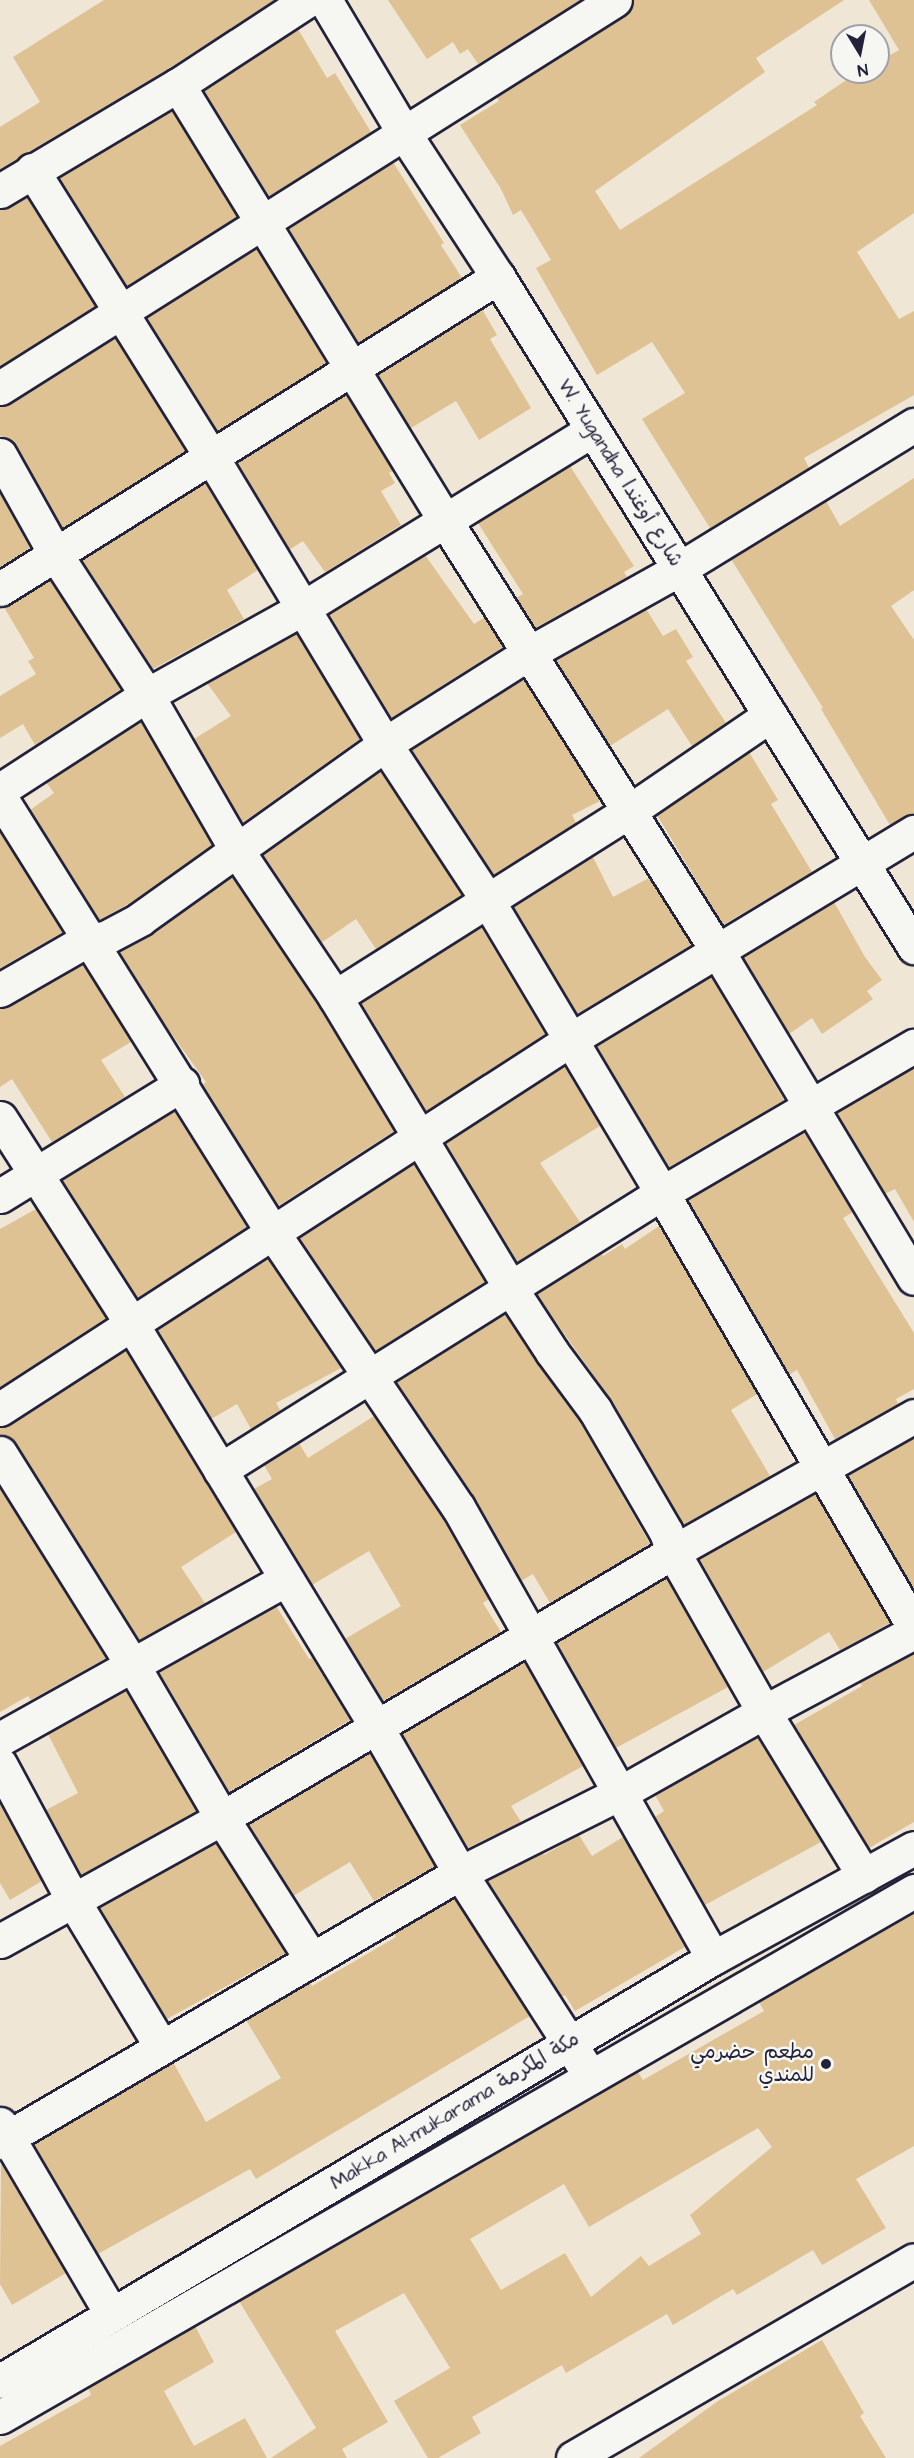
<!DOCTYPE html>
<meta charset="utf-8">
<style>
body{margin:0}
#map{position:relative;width:914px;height:2458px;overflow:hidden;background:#efe6d6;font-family:"Architects Daughter","Playpen Sans Arabic",sans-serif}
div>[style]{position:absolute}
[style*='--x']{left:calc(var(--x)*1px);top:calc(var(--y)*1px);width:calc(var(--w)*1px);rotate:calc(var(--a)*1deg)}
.building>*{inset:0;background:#dec293}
.roads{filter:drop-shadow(2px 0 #22223b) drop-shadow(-2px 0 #22223b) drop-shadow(0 2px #22223b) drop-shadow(0 -2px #22223b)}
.minor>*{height:33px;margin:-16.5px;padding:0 16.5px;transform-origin:16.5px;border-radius:16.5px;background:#f6f6f2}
.tertiary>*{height:33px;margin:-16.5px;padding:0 16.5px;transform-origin:16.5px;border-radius:16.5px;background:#f6f6f2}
.trunk>*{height:33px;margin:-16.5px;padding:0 16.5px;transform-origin:16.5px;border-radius:16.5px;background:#f6f6f2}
.dots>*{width:16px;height:16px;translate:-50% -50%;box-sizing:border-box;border:3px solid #f6f6f2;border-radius:50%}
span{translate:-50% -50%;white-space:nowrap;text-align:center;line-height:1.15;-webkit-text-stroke:5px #f6f6f2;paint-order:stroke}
.street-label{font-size:20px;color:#22223b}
.poi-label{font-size:20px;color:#22223b}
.right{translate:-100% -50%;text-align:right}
.north{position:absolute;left:830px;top:24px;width:60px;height:60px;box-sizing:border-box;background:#f6f6f2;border:2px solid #a1a1a9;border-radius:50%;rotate:170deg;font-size:16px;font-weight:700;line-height:24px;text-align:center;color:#22223b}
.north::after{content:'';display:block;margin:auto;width:21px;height:27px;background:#22223b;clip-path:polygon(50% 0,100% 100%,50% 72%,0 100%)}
</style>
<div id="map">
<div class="building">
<div style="clip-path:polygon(104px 0,274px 0,168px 69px,0 169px,0 127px,40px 102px,13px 57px)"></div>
<div style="clip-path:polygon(388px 0,580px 0,478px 64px,468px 49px,460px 54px,453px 42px,427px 59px)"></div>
<div style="clip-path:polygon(634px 0,844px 0,756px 58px,765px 72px,595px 191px,620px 230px,817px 105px,814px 102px,858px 72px,878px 72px,878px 62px,899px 50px,869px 0,914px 0,914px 213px,857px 252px,899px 319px,914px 311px,914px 395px,804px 458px,809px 468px,710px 528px,642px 419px,685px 393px,652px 342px,597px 375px,536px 268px,551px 260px,521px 210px,513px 215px,501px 189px,460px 125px,499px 101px,497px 97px,625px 16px,631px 9px)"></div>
<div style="clip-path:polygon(298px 29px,327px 78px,335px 73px,371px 132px,268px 197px,204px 91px)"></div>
<div style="clip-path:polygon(172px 111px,237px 217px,127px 286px,59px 178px)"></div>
<div style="clip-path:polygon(393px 162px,444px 243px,441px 245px,462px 278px,358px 343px,288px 228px)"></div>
<div style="clip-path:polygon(27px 197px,95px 306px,0 366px,0 210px)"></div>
<div style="clip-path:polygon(256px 248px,326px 363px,217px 431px,147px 318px)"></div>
<div style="clip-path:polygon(482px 309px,497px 335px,490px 339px,531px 408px,479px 440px,456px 401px,411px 428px,378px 375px)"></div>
<div style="clip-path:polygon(115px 338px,186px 451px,62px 528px,16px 446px,9px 439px,0 436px,0 407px,10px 404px)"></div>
<div style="clip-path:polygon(346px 394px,393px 471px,389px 473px,395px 483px,381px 491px,401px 525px,325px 572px,303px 541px,289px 550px,237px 463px)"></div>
<div style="clip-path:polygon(570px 466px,634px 566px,624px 572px,627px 577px,535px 628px,516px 598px,523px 594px,478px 523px)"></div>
<div style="clip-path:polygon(914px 478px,914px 590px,891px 606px,914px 640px,914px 813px,890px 825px,821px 709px,823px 708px,731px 559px,826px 501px,840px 526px)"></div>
<div style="clip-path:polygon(205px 483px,258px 570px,227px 590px,244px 619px,153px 669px,82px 560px)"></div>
<div style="clip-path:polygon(0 493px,30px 548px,0 567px)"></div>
<div style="clip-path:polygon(425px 555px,474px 624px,484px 618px,503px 647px,391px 718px,329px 614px)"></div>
<div style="clip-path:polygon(50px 580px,121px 689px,35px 745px,23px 724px,0 738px,0 696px,36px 674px,28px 661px,34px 658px,4px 607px)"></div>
<div style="clip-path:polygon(646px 609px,663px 636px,676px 629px,693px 657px,686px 661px,726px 723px,692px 746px,668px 709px,610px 746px,555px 660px)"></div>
<div style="clip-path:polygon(296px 633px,360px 739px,242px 823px,194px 739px,231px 716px,207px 683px)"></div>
<div style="clip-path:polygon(523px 679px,600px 801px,572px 815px,576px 823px,493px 875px,411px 750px)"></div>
<div style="clip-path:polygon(141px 721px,212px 845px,130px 903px,99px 920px,30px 810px,54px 793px,46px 782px)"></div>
<div style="clip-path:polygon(749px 752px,778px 800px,771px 804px,812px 872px,723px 925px,657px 815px)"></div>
<div style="clip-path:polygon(380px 771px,462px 895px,376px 949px,356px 919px,321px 943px,262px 855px)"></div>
<div style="clip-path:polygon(0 832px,63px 932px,0 968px)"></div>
<div style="clip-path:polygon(593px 857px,613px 897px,649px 878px,691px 945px,577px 1014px,513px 907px)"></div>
<div style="clip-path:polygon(232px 876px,319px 1007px,394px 1131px,278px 1206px,202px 1085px,206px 1082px,163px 1022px,119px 952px,151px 934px)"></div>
<div style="clip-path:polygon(834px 902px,865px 957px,882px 980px,867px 991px,873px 999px,822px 1034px,812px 1018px,789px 1034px,743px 957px)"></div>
<div style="clip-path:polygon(481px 927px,545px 1034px,426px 1111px,361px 1003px)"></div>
<div style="clip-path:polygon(83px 964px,131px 1042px,101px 1060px,125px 1097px,52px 1142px,12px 1079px,0 1087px,0 1009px,9px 1006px)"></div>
<div style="clip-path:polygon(711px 977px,784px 1100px,669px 1167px,596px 1046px)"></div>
<div style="clip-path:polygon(564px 1066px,600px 1126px,540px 1163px,580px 1222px,517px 1262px,445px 1143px)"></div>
<div style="clip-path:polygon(914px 1068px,914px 1222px,895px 1189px,885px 1194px,837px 1113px)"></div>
<div style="clip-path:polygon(174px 1111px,247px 1227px,137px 1298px,62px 1180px)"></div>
<div style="clip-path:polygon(804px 1132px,853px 1212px,843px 1218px,914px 1333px,914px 1389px,896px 1399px,898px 1404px,835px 1439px,797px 1370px,789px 1375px,688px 1200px)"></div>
<div style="clip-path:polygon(414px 1164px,485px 1282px,375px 1351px,299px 1238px)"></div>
<div style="clip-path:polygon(36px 1209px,106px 1318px,0 1387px,0 1229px)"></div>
<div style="clip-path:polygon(659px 1226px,757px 1394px,731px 1410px,770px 1476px,683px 1525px,611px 1400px,536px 1294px,601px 1253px,603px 1256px,622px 1244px,625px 1249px)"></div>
<div style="clip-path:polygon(267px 1258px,341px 1368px,276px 1403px,280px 1410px,251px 1429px,237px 1404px,211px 1419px,157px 1330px)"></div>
<div style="clip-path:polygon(505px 1314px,579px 1420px,650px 1544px,550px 1603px,533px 1574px,521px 1581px,474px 1497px,396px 1382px)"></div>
<div style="clip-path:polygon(126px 1350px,236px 1532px,181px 1567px,205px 1603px,139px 1640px,16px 1443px,9px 1437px,0 1434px,0 1428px,10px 1425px)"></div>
<div style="clip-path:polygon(374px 1416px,442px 1517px,489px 1599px,483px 1603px,501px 1632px,383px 1701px,345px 1639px,401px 1606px,369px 1551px,312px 1585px,254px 1489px,272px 1479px,264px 1465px,299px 1443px,308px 1458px)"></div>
<div style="clip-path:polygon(914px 1438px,914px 1590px,847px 1475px)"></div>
<div style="clip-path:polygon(0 1488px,106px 1658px,31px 1700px,28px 1696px,0 1712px)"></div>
<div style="clip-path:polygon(815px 1494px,890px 1623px,840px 1650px,829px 1632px,763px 1672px,699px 1559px)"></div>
<div style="clip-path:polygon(666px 1578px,728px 1687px,616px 1748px,556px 1643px)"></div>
<div style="clip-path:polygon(276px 1606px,309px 1659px,312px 1658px,350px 1720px,229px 1792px,158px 1672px)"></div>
<div style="clip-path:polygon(914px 1653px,914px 1822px,869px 1848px,794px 1725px,862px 1686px,859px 1682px)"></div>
<div style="clip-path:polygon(524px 1662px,583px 1766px,511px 1806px,521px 1822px,467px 1848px,402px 1734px)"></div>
<div style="clip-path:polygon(126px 1690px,196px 1811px,81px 1875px,46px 1810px,78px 1793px,48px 1734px)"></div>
<div style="clip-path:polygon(757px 1737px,821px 1842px,705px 1905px,655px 1817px,664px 1811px,655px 1795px)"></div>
<div style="clip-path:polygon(370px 1753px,435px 1866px,374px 1901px,350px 1862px,293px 1896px,248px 1824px)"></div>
<div style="clip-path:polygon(0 1804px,42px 1881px,10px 1900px,0 1883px)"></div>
<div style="clip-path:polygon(579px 1835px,592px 1856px,623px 1837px,685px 1947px,575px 2011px,565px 1995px,562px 1997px,487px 1880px,542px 1853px,544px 1855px)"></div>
<div style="clip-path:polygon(216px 1843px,286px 1953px,167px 2019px,99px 1907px)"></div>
<div style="clip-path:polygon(454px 1898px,530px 2016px,256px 2179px,250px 2169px,98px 2254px,34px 2145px,173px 2062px,206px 2122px,281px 2078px,246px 2020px,310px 1982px,312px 1986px,396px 1937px,394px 1934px)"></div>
<div style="clip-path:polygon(evenodd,914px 1913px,914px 2146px,856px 2179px,886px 2228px,822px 2265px,813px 2250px,737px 2295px,733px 2289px,673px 2325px,667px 2314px,566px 2373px,562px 2365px,472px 2417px,481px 2433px,438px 2458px,428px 2458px,394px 2401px,450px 2368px,404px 2293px,335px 2331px,388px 2422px,342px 2449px,347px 2458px,271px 2458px,316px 2428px,239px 2301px,638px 2072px,643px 2080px,764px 2011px,759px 2002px,914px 1913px,758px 2128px,772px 2147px,690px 2215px,701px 2234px,649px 2266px,641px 2256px,591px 2297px,565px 2253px,501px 2290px,470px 2239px,564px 2184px,589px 2227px,758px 2128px)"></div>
<div style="clip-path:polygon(1px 2163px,66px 2273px,12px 2305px,0 2284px)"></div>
<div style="clip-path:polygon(195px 2326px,214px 2362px,164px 2391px,194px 2446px,245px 2418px,267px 2458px,0 2458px,0 2446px,91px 2395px,88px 2388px)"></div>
<div style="clip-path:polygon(822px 2340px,864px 2413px,860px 2416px,886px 2458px,639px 2458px,718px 2401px)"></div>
</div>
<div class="roads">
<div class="minor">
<div style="--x:178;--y:85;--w:513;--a:58.48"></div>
<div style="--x:446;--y:522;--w:509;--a:57.68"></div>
<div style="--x:718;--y:952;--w:380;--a:59"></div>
<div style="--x:32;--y:170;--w:337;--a:58"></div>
<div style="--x:211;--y:456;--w:336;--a:58.9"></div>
<div style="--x:385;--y:744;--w:188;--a:56.7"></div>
<div style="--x:488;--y:901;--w:340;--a:59.2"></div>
<div style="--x:662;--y:1193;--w:502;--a:59.86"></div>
<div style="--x:0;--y:191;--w:207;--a:-30.8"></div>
<div style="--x:178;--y:85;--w:155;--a:-33.2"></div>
<div style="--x:0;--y:388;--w:727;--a:-32.25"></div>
<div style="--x:0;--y:455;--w:115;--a:60.8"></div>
<div style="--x:56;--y:555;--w:167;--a:57"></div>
<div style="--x:147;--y:695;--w:178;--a:60"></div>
<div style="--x:236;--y:849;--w:178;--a:56.2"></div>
<div style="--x:335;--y:997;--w:341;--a:58.9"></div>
<div style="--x:511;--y:1289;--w:75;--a:56.9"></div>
<div style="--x:552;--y:1352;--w:72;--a:53.4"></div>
<div style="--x:595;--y:1410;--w:141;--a:59.8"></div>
<div style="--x:666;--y:1532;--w:21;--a:71"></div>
<div style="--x:673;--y:1552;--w:184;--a:60.4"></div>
<div style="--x:764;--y:1712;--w:192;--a:58.6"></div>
<div style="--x:0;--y:589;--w:588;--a:-32.07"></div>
<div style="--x:0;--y:790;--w:175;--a:-32.9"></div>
<div style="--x:147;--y:695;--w:179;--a:-29.1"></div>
<div style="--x:303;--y:608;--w:339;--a:-31.6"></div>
<div style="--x:0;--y:797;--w:514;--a:57.95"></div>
<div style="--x:273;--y:1233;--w:331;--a:56"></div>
<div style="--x:458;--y:1507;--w:518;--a:60.52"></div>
<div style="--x:0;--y:990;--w:100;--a:-29.9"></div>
<div style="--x:87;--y:940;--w:18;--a:-6"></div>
<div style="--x:105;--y:938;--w:40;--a:-28"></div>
<div style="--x:140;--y:919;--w:301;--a:-35.5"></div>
<div style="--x:385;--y:744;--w:170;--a:-32.3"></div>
<div style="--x:529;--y:653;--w:172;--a:-29.2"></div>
<div style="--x:679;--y:569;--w:276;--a:-31.5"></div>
<div style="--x:335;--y:997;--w:347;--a:-32.3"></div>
<div style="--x:628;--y:812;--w:172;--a:-34.3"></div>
<div style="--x:0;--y:1118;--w:243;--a:57.4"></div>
<div style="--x:131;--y:1323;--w:474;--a:58.7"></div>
<div style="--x:377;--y:1728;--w:167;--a:60.2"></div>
<div style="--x:460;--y:1873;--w:242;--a:57.3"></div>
<div style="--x:0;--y:1196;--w:214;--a:-31.6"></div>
<div style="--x:0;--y:1409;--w:679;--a:-32.92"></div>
<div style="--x:570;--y:1040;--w:402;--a:-31.2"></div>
<div style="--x:0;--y:1453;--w:249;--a:58"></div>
<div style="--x:132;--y:1664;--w:178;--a:59.7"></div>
<div style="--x:222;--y:1818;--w:166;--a:57.6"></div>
<div style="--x:220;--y:1470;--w:522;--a:-32.08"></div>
<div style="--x:662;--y:1193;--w:292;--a:-30.3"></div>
<div style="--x:0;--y:1739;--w:326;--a:-29.2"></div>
<div style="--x:0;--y:1764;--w:157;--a:61.8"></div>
<div style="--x:74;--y:1902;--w:168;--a:58.9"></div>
<div style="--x:0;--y:1941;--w:254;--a:-29"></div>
<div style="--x:222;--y:1818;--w:524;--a:-30.53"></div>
<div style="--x:673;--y:1552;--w:277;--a:-29.4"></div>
<div style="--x:0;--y:2124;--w:221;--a:59.6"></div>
<div style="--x:0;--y:2142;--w:533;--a:-30.32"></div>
<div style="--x:460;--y:1873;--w:179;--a:-26.6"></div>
<div style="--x:620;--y:1793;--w:165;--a:-29.4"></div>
<div style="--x:764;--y:1712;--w:170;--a:-28.1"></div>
<div style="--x:573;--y:2458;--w:394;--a:-30.1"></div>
</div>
<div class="tertiary">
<div style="--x:325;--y:0;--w:155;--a:59.3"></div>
<div style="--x:404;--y:133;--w:172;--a:56.9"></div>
<div style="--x:498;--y:277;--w:789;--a:58.16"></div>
</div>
<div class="trunk">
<div style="--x:0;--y:2381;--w:829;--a:-30.68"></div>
<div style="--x:713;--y:1958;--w:229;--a:-28.7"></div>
<div style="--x:0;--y:2417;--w:1055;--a:-29.92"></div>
</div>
</div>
<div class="dots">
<div style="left:826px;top:2064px;background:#22223b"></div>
</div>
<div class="street-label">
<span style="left:620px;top:473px;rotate:58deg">W. Yugandha شارع أوغندا</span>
<span style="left:455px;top:2111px;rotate:-31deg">Makka Al-mukarama مكة المكرمة</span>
</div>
<div class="poi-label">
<span class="right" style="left:814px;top:2064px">مطعم حضرمي<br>للمندي</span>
</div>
<div class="north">N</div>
</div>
